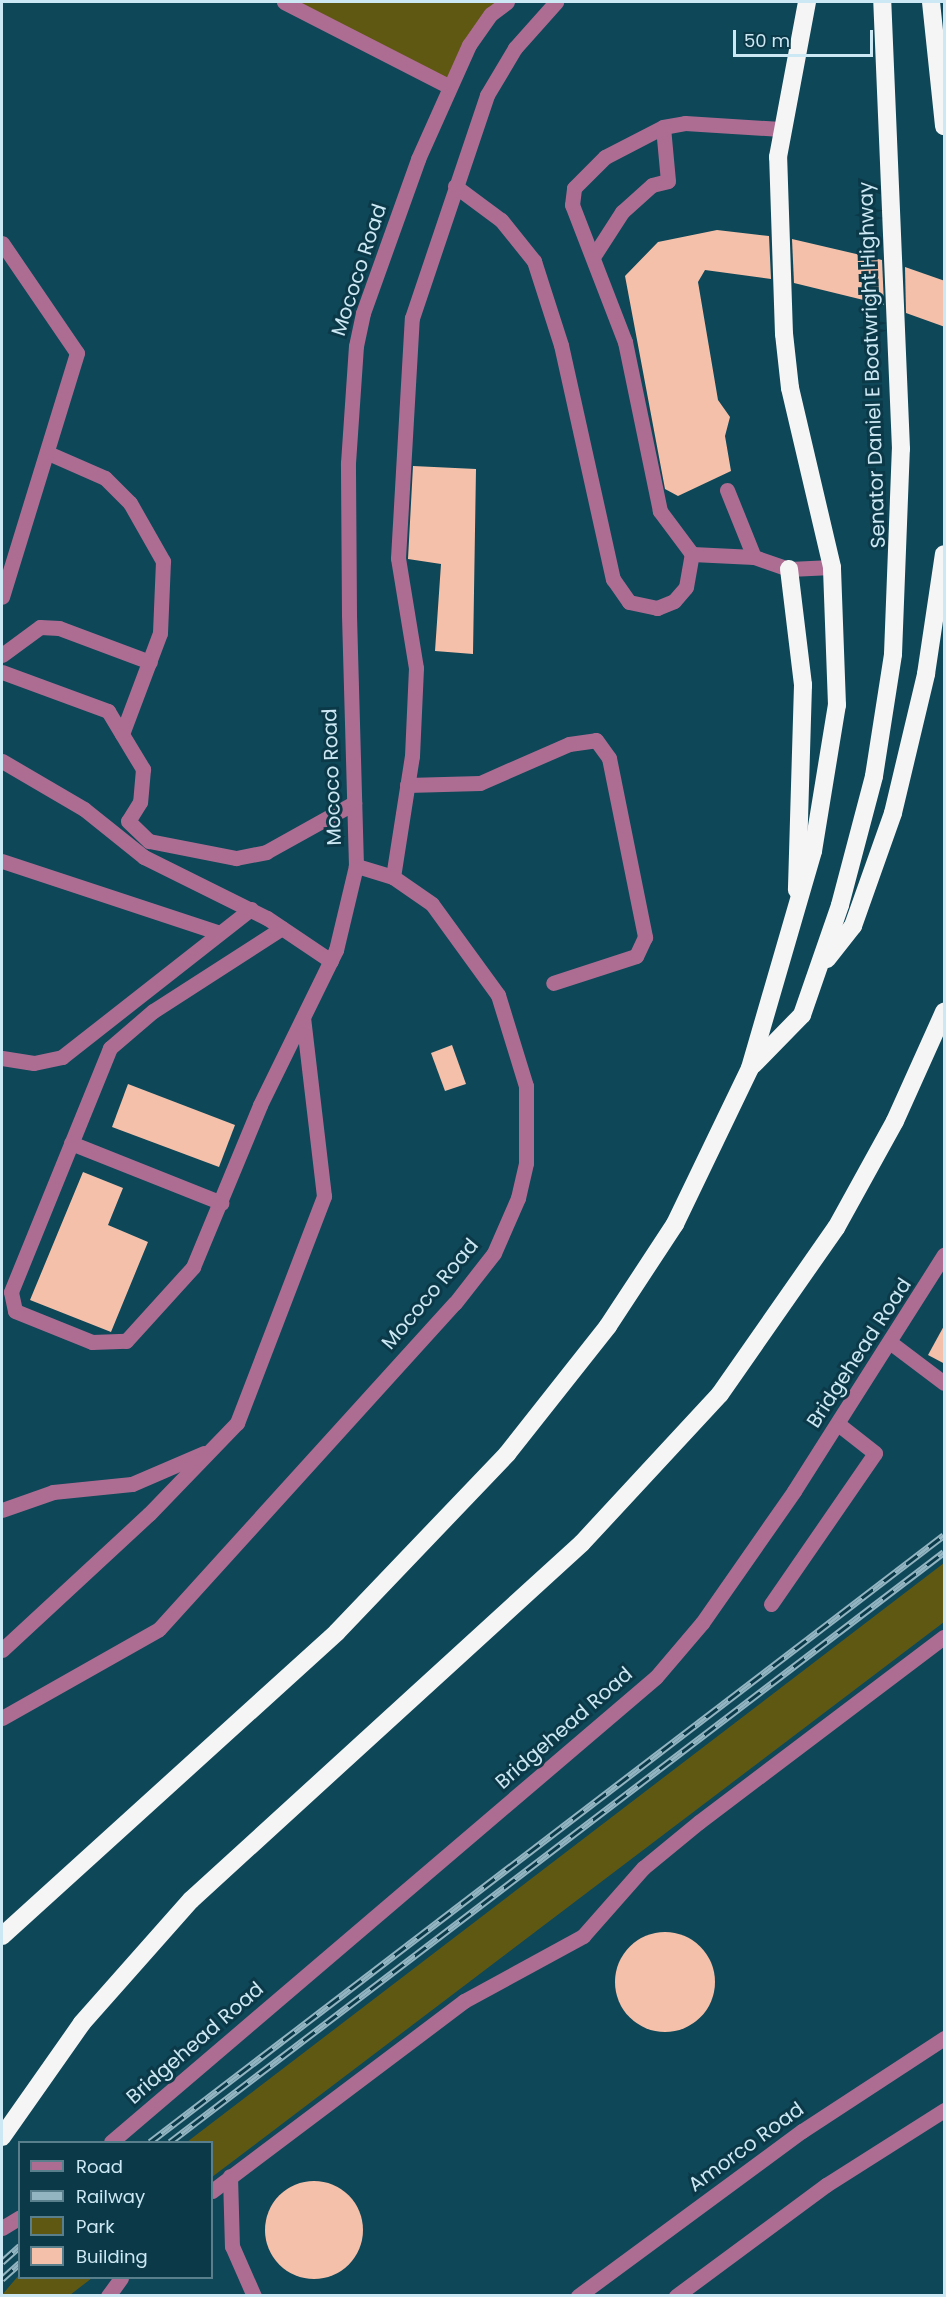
<!DOCTYPE html>
<style>
body{margin:0}
#map{position:relative;width:946px;height:2297px;overflow:hidden;background:#0c3948;font-family:Poppins,sans-serif}
div>[style]{position:absolute}
[style*='--x']{left:calc(var(--x)*1px);top:calc(var(--y)*1px);width:calc(var(--w)*1px);rotate:calc(var(--a)*1deg)}
.built>*{inset:0;background:#0e4758}
.green>*{inset:0;background:#5f5813}
.building>*{inset:0;background:#f4c0aa}
.round{border-radius:50%}
.minor>*{height:15px;margin:-7.5px;padding:0 7.5px;transform-origin:7.5px;border-radius:7.5px;background:#ad6d93}
.highway>*{height:18px;margin:-9px;padding:0 9px;transform-origin:9px;border-radius:9px;background:#f5f5f5}
.rail>*{height:7px;margin-top:-3.5px;transform-origin:0;background:repeating-linear-gradient(90deg,#0c3948 0 14px,#93b4c1 0 28px);box-sizing:border-box;border-block:2px solid #93b4c1}
span{translate:-50% -50%;white-space:nowrap;text-align:center;line-height:1.15;-webkit-text-stroke:6px #0c3948;paint-order:stroke}
.street-label{font-size:20px;color:#cce8f4}
.frame{position:absolute;inset:0;border:3px solid #cce8f4;pointer-events:none}
.legend{position:absolute;left:18px;top:2141px;width:195px;height:138px;box-sizing:border-box;background:#0c3948;border:2px solid #597f8d;margin:0;padding:8px 10px;list-style:none;font-size:18px;color:#cce8f4}
.legend li{display:flex;align-items:center;gap:12px;height:30px}
.legend b{width:30px;border:2px solid #597f8d}
.scale{position:absolute;left:733px;top:30px;width:140px;height:27px;box-sizing:border-box;border:3px solid #cce8f4;border-top:0;padding-left:8px;font-size:18px;line-height:21px;white-space:nowrap;color:#cce8f4;-webkit-text-stroke:4px #0c3948;paint-order:stroke}
</style>
<div id="map">
<div class="built">
<div style="clip-path:polygon(evenodd,2px 2px,944px 2px,944px 2295px,2px 2296px,2px 2px,20px 2142px,212px 2142px,212px 2278px,20px 2278px,20px 2142px)"></div>
</div>
<div class="green">
<div style="clip-path:polygon(284px 2px,507px 2px,491px 14px,450px 87px)"></div>
<div style="clip-path:polygon(944px 1563px,944px 1622px,212px 2177px,212px 2142px,187px 2142px)"></div>
<div style="clip-path:polygon(19px 2275px,20px 2278px,92px 2278px,70px 2295px,2px 2295px)"></div>
</div>
<div class="building">
<div style="clip-path:polygon(717px 230px,769px 236px,771px 279px,705px 270px,698px 282px,718px 400px,730px 417px,725px 436px,731px 471px,678px 496px,665px 489px,625px 276px,658px 242px)"></div>
<div style="clip-path:polygon(792px 239px,882px 260px,884px 305px,794px 283px)"></div>
<div style="clip-path:polygon(905px 267px,945px 281px,945px 327px,906px 313px)"></div>
<div style="clip-path:polygon(413px 466px,476px 469px,473px 654px,435px 651px,441px 564px,408px 559px)"></div>
<div style="clip-path:polygon(452px 1045px,466px 1084px,445px 1091px,431px 1053px)"></div>
<div style="clip-path:polygon(128px 1084px,235px 1125px,219px 1167px,112px 1127px)"></div>
<div style="clip-path:polygon(83px 1172px,123px 1188px,108px 1225px,148px 1242px,111px 1332px,30px 1300px)"></div>
<div style="clip-path:polygon(945px 1324px,945px 1364px,928px 1355px)"></div>
<div class="round" style="left:615px;top:1932px;width:100px;height:100px"></div>
<div class="round" style="left:265px;top:2181px;width:98px;height:98px"></div>
</div>
<div class="minor">
<div style="--x:284;--y:2;--w:186;--a:27.1"></div>
<div style="--x:455;--y:186;--w:57;--a:36.5"></div>
<div style="--x:501;--y:220;--w:53;--a:51.2"></div>
<div style="--x:534;--y:261;--w:88;--a:72.2"></div>
<div style="--x:561;--y:345;--w:240;--a:77.5"></div>
<div style="--x:613;--y:579;--w:28;--a:55"></div>
<div style="--x:629;--y:602;--w:29;--a:12"></div>
<div style="--x:657;--y:608;--w:18;--a:-22"></div>
<div style="--x:674;--y:601;--w:18;--a:-49"></div>
<div style="--x:686;--y:587;--w:34;--a:-80"></div>
<div style="--x:692;--y:554;--w:54;--a:-126.7"></div>
<div style="--x:660;--y:511;--w:173;--a:-101.7"></div>
<div style="--x:625;--y:342;--w:147;--a:-111.1"></div>
<div style="--x:572;--y:205;--w:17;--a:-83"></div>
<div style="--x:574;--y:188;--w:44;--a:-45"></div>
<div style="--x:605;--y:157;--w:65;--a:-27.3"></div>
<div style="--x:663;--y:127;--w:22;--a:-10"></div>
<div style="--x:685;--y:123;--w:96;--a:3.6"></div>
<div style="--x:2;--y:243;--w:133;--a:55.7"></div>
<div style="--x:77;--y:353;--w:255;--a:107.1"></div>
<div style="--x:593;--y:257;--w:54;--a:-57.2"></div>
<div style="--x:622;--y:212;--w:40;--a:-42"></div>
<div style="--x:652;--y:185;--w:16;--a:-14"></div>
<div style="--x:668;--y:181;--w:54;--a:-95.3"></div>
<div style="--x:48;--y:453;--w:62;--a:23.7"></div>
<div style="--x:105;--y:478;--w:35;--a:45"></div>
<div style="--x:130;--y:503;--w:67;--a:60.4"></div>
<div style="--x:163;--y:561;--w:72;--a:92.4"></div>
<div style="--x:160;--y:633;--w:108;--a:110.6"></div>
<div style="--x:727;--y:490;--w:72;--a:68.1"></div>
<div style="--x:692;--y:554;--w:62;--a:2.8"></div>
<div style="--x:754;--y:557;--w:37;--a:19"></div>
<div style="--x:789;--y:569;--w:43;--a:-2.7"></div>
<div style="--x:2;--y:655;--w:47;--a:-36.4"></div>
<div style="--x:40;--y:627;--w:19;--a:3"></div>
<div style="--x:59;--y:628;--w:97;--a:20.5"></div>
<div style="--x:2;--y:672;--w:113;--a:20.2"></div>
<div style="--x:108;--y:711;--w:68;--a:58.9"></div>
<div style="--x:143;--y:769;--w:33;--a:95"></div>
<div style="--x:140;--y:802;--w:22;--a:122"></div>
<div style="--x:128;--y:821;--w:29;--a:44"></div>
<div style="--x:149;--y:841;--w:89;--a:11.1"></div>
<div style="--x:236;--y:858;--w:31;--a:-11"></div>
<div style="--x:266;--y:852;--w:101;--a:-29.1"></div>
<div style="--x:2;--y:761;--w:95;--a:30.3"></div>
<div style="--x:84;--y:809;--w:77;--a:38.7"></div>
<div style="--x:144;--y:857;--w:137;--a:26.4"></div>
<div style="--x:267;--y:918;--w:77;--a:33.9"></div>
<div style="--x:407;--y:785;--w:73;--a:-1.6"></div>
<div style="--x:480;--y:783;--w:97;--a:-23.7"></div>
<div style="--x:569;--y:744;--w:27;--a:-8"></div>
<div style="--x:596;--y:740;--w:22;--a:54"></div>
<div style="--x:609;--y:758;--w:183;--a:78.6"></div>
<div style="--x:645;--y:937;--w:21;--a:115"></div>
<div style="--x:636;--y:956;--w:87;--a:162"></div>
<div style="--x:2;--y:861;--w:226;--a:18.3"></div>
<div style="--x:393;--y:877;--w:122;--a:-81.1"></div>
<div style="--x:412;--y:756;--w:88;--a:-87.4"></div>
<div style="--x:416;--y:668;--w:111;--a:-99.3"></div>
<div style="--x:398;--y:558;--w:240;--a:-86.7"></div>
<div style="--x:412;--y:318;--w:235;--a:-71.4"></div>
<div style="--x:487;--y:95;--w:55;--a:-59.2"></div>
<div style="--x:515;--y:48;--w:62;--a:-48.3"></div>
<div style="--x:282;--y:928;--w:153;--a:147.2"></div>
<div style="--x:153;--y:1011;--w:57;--a:139.3"></div>
<div style="--x:110;--y:1048;--w:263;--a:112.1"></div>
<div style="--x:11;--y:1292;--w:19;--a:78"></div>
<div style="--x:15;--y:1311;--w:83;--a:21.9"></div>
<div style="--x:92;--y:1342;--w:34;--a:-2"></div>
<div style="--x:126;--y:1341;--w:100;--a:-47.8"></div>
<div style="--x:193;--y:1267;--w:175;--a:-67.5"></div>
<div style="--x:260;--y:1105;--w:173;--a:-63.9"></div>
<div style="--x:336;--y:950;--w:86;--a:-76.6"></div>
<div style="--x:2;--y:1058;--w:32;--a:9"></div>
<div style="--x:34;--y:1063;--w:29;--a:-12"></div>
<div style="--x:62;--y:1057;--w:240;--a:-38.1"></div>
<div style="--x:71;--y:1143;--w:162;--a:21.7"></div>
<div style="--x:891;--y:1343;--w:66;--a:37"></div>
<div style="--x:2;--y:1510;--w:54;--a:-19.4"></div>
<div style="--x:53;--y:1492;--w:79;--a:-5.8"></div>
<div style="--x:132;--y:1484;--w:78;--a:-23.3"></div>
<div style="--x:771;--y:1604;--w:183;--a:-55.4"></div>
<div style="--x:875;--y:1453;--w:47;--a:-141.9"></div>
<div style="--x:2;--y:1650;--w:200;--a:-42.8"></div>
<div style="--x:149;--y:1514;--w:127;--a:-46"></div>
<div style="--x:237;--y:1423;--w:243;--a:-69"></div>
<div style="--x:324;--y:1196;--w:179;--a:-96.7"></div>
<div style="--x:2;--y:1718;--w:180;--a:-29.5"></div>
<div style="--x:159;--y:1629;--w:440;--a:-47.8"></div>
<div style="--x:455;--y:1303;--w:63;--a:-52"></div>
<div style="--x:494;--y:1253;--w:60;--a:-66.4"></div>
<div style="--x:518;--y:1198;--w:36;--a:-77"></div>
<div style="--x:526;--y:1163;--w:77;--a:-90"></div>
<div style="--x:526;--y:1086;--w:95;--a:-107.1"></div>
<div style="--x:498;--y:995;--w:112;--a:-126"></div>
<div style="--x:432;--y:904;--w:47;--a:-145.3"></div>
<div style="--x:393;--y:877;--w:39;--a:-163"></div>
<div style="--x:356;--y:866;--w:252;--a:-91.6"></div>
<div style="--x:349;--y:614;--w:151;--a:-90.4"></div>
<div style="--x:348;--y:463;--w:117;--a:-86.1"></div>
<div style="--x:356;--y:346;--w:34;--a:-78"></div>
<div style="--x:363;--y:313;--w:164;--a:-70.3"></div>
<div style="--x:418;--y:159;--w:125;--a:-65.9"></div>
<div style="--x:469;--y:45;--w:38;--a:-55"></div>
<div style="--x:491;--y:14;--w:20;--a:-37"></div>
<div style="--x:111;--y:2142;--w:716;--a:-40.47"></div>
<div style="--x:656;--y:1677;--w:71;--a:-49.6"></div>
<div style="--x:702;--y:1623;--w:161;--a:-55.1"></div>
<div style="--x:794;--y:1491;--w:280;--a:-57.6"></div>
<div style="--x:230;--y:2176;--w:70;--a:88.4"></div>
<div style="--x:232;--y:2246;--w:55;--a:66.3"></div>
<div style="--x:212;--y:2191;--w:316;--a:-37"></div>
<div style="--x:464;--y:2001;--w:136;--a:-28.6"></div>
<div style="--x:583;--y:1936;--w:91;--a:-48.6"></div>
<div style="--x:643;--y:1868;--w:72;--a:-39.4"></div>
<div style="--x:699;--y:1822;--w:307;--a:-37.1"></div>
<div style="--x:2;--y:2228;--w:21;--a:-31"></div>
<div style="--x:108;--y:2296;--w:22;--a:-54"></div>
<div style="--x:578;--y:2296;--w:278;--a:-36.4"></div>
<div style="--x:802;--y:2131;--w:170;--a:-33.2"></div>
<div style="--x:676;--y:2296;--w:187;--a:-36.5"></div>
<div style="--x:826;--y:2185;--w:140;--a:-32.4"></div>
</div>
<div class="highway">
<div style="--x:931;--y:2;--w:125;--a:84"></div>
<div style="--x:789;--y:569;--w:117;--a:83.1"></div>
<div style="--x:803;--y:685;--w:205;--a:91.7"></div>
<div style="--x:827;--y:959;--w:42;--a:-51.8"></div>
<div style="--x:853;--y:926;--w:120;--a:-70.5"></div>
<div style="--x:893;--y:813;--w:143;--a:-76.6"></div>
<div style="--x:926;--y:674;--w:121;--a:-81.5"></div>
<div style="--x:753;--y:1065;--w:70;--a:-45.6"></div>
<div style="--x:802;--y:1015;--w:116;--a:-70.9"></div>
<div style="--x:840;--y:905;--w:133;--a:-75.2"></div>
<div style="--x:874;--y:776;--w:123;--a:-81.1"></div>
<div style="--x:893;--y:654;--w:205;--a:-87.8"></div>
<div style="--x:901;--y:449;--w:447;--a:-92.4"></div>
<div style="--x:2;--y:1936;--w:452;--a:-42.2"></div>
<div style="--x:337;--y:1632;--w:246;--a:-46.3"></div>
<div style="--x:507;--y:1454;--w:163;--a:-51.7"></div>
<div style="--x:608;--y:1326;--w:122;--a:-56.7"></div>
<div style="--x:675;--y:1224;--w:173;--a:-64.3"></div>
<div style="--x:750;--y:1068;--w:226;--a:-73.8"></div>
<div style="--x:813;--y:851;--w:148;--a:-80.7"></div>
<div style="--x:837;--y:705;--w:138;--a:-92.1"></div>
<div style="--x:832;--y:567;--w:184;--a:-103.2"></div>
<div style="--x:790;--y:388;--w:54;--a:-96.3"></div>
<div style="--x:784;--y:334;--w:177;--a:-91.9"></div>
<div style="--x:778;--y:157;--w:158;--a:-79.4"></div>
<div style="--x:2;--y:2137;--w:139;--a:-54.9"></div>
<div style="--x:82;--y:2023;--w:164;--a:-48.5"></div>
<div style="--x:191;--y:1900;--w:529;--a:-42.4"></div>
<div style="--x:582;--y:1543;--w:203;--a:-47.2"></div>
<div style="--x:720;--y:1394;--w:203;--a:-55.1"></div>
<div style="--x:836;--y:1228;--w:122;--a:-61.1"></div>
<div style="--x:895;--y:1121;--w:120;--a:-65.8"></div>
</div>
<div class="rail">
<div style="--x:150;--y:2142;--w:999;--a:-37.4"></div>
<div style="--x:170;--y:2142;--w:973;--a:-37.32"></div>
<div style="--x:2;--y:2262;--w:24;--a:-42"></div>
<div style="--x:2;--y:2279;--w:24;--a:-42"></div>
</div>
<div class="street-label">
<span style="left:359px;top:270px;rotate:-72deg">Mococo Road</span>
<span style="left:872px;top:365px;rotate:-92deg">Senator Daniel E Boatwright Highway</span>
<span style="left:332px;top:777px;rotate:-92deg">Mococo Road</span>
<span style="left:430px;top:1294px;rotate:-50deg">Mococo Road</span>
<span style="left:859px;top:1353px;rotate:-57deg">Bridgehead Road</span>
<span style="left:564px;top:1728px;rotate:-41deg">Bridgehead Road</span>
<span style="left:195px;top:2043px;rotate:-41deg">Bridgehead Road</span>
<span style="left:746px;top:2147px;rotate:-36deg">Amorco Road</span>
</div>
<div class="frame"></div>
<ul class="legend">
<li><b style="height:8px;background:#ad6d93"></b>Road</li>
<li><b style="height:8px;background:#93b4c1"></b>Railway</li>
<li><b style="height:16px;background:#5f5813"></b>Park</li>
<li><b style="height:16px;background:#f4c0aa"></b>Building</li>
</ul>
<div class="scale">50 m</div>
</div>
